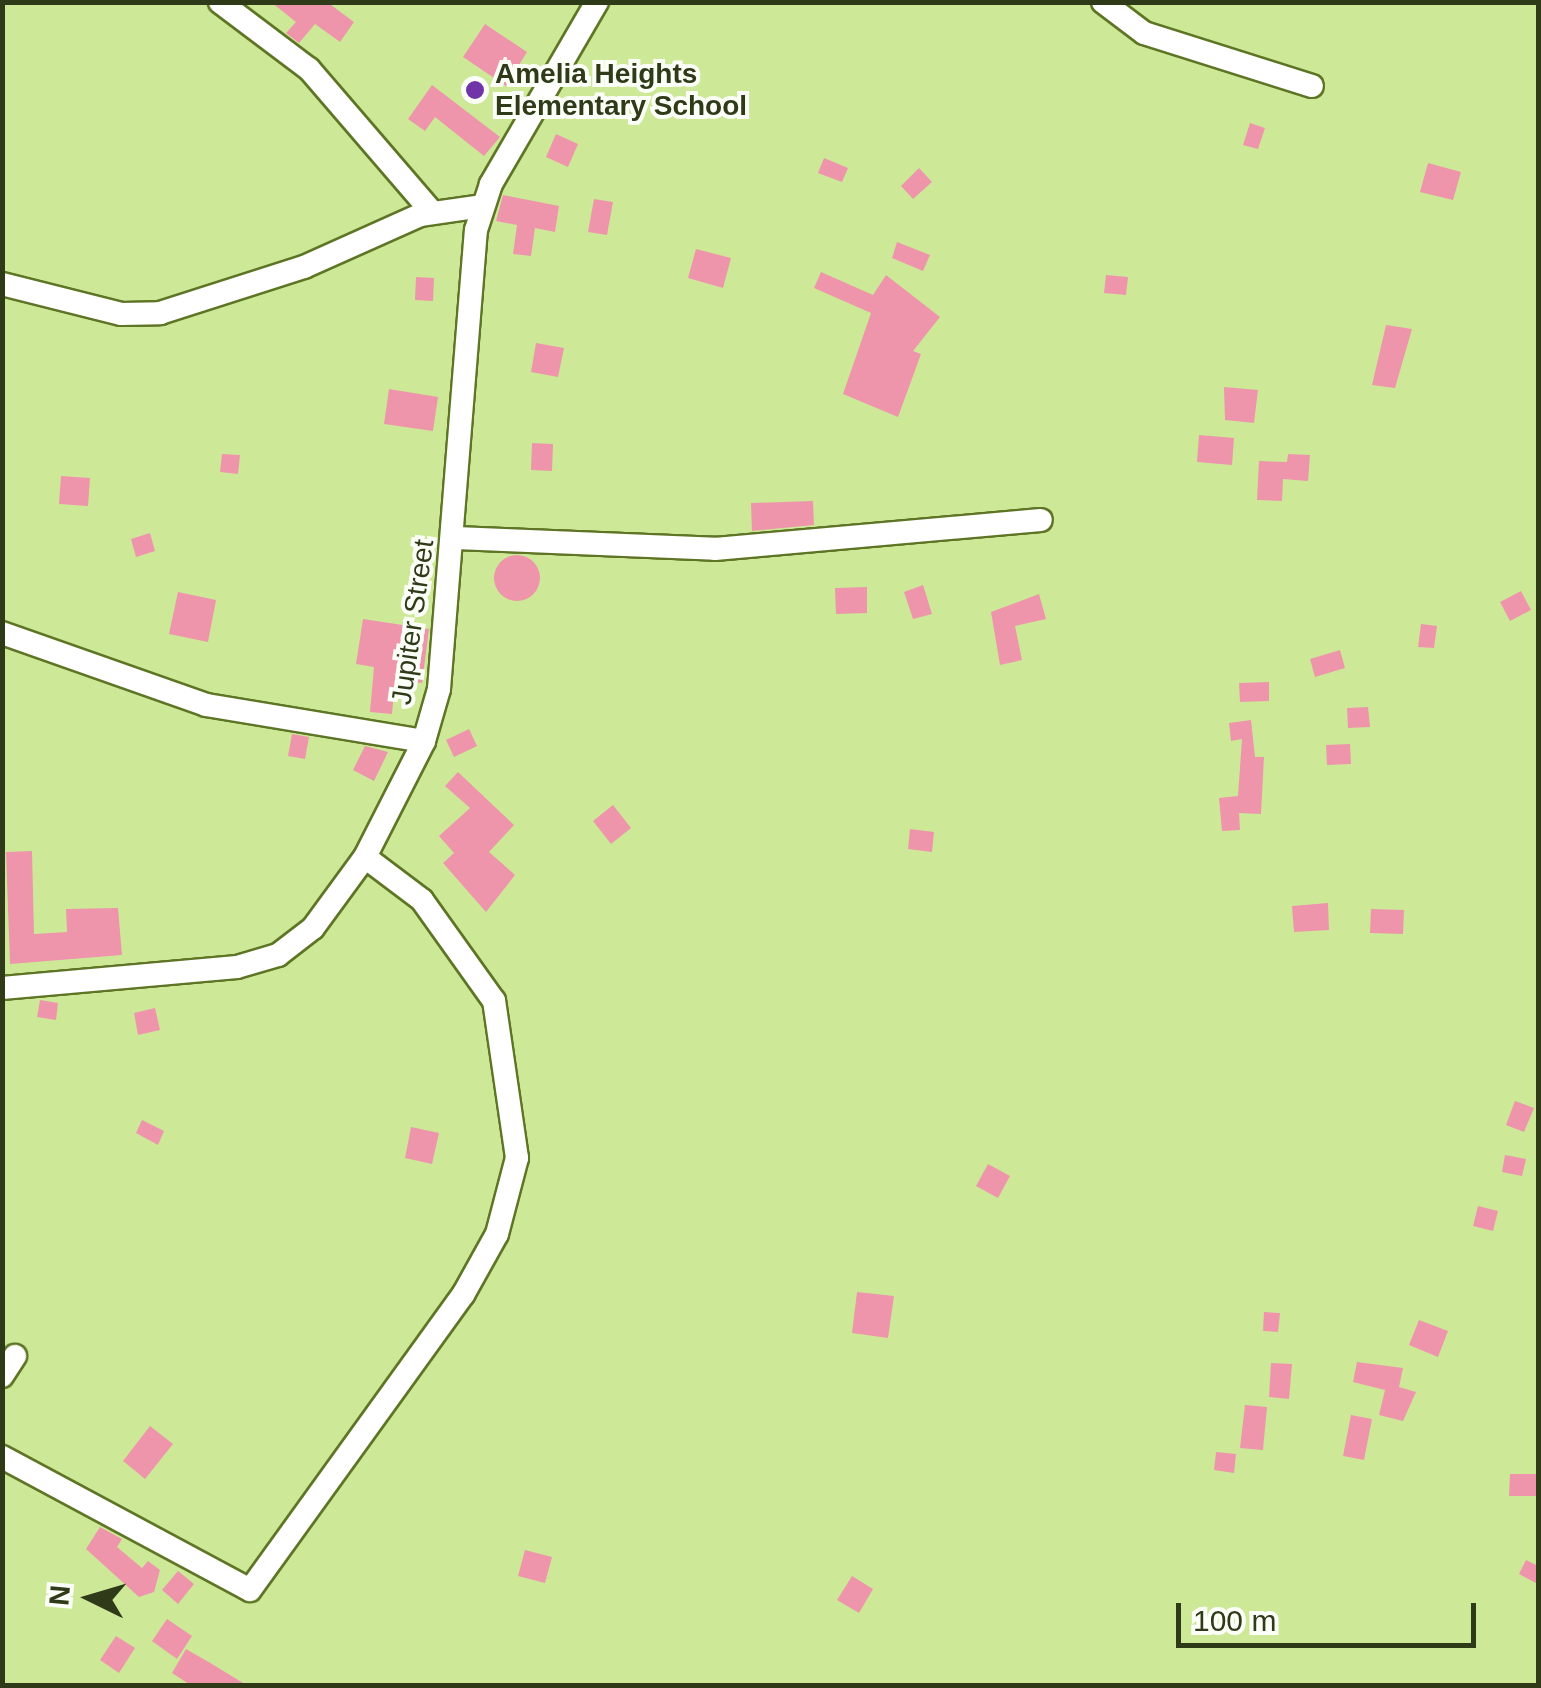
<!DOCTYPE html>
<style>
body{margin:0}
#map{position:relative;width:1541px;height:1688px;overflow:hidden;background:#cde998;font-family:Helvetica,sans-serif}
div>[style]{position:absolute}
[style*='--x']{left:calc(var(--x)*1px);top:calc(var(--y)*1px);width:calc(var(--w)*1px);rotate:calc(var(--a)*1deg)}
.building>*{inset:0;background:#ee95ab}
.round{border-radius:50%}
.roads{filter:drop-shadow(2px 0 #5e7525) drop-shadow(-2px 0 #5e7525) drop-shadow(0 2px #5e7525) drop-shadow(0 -2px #5e7525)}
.minor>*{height:22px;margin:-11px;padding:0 11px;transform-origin:11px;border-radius:11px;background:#fff}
.dots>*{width:28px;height:28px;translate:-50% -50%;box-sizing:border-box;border:5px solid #fcfff7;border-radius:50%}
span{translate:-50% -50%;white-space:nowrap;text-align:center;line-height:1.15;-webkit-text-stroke:8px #fcfff7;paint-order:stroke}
.poi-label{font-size:28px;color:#2f3a19;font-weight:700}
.left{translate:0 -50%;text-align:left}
.street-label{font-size:28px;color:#2f3a19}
.frame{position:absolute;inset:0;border:5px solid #2f3a19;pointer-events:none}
.north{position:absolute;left:40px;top:1548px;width:100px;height:100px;-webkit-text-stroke:8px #fcfff7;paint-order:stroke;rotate:275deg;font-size:28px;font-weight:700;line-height:40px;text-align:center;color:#2f3a19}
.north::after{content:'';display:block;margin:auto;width:35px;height:45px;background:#2f3a19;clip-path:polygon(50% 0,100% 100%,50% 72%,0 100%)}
.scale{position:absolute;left:1176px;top:1603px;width:300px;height:45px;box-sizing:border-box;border:5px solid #2f3a19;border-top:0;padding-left:12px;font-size:30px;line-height:35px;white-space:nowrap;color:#2f3a19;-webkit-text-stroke:8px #fcfff7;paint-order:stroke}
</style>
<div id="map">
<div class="building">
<div style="clip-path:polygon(271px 2px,327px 2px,354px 22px,340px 42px,315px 24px,299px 43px,286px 33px,296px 22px)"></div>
<div style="clip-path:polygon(485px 24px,527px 52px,506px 86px,463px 57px)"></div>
<div style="clip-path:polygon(432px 85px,500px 137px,484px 156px,435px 117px,425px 131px,408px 119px)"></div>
<div style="clip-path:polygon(1250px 123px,1265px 128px,1258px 149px,1243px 145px)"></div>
<div style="clip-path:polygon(556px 134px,578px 144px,568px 167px,546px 157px)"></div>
<div style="clip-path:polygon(824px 158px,848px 168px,842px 182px,818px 173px)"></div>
<div style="clip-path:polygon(1428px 163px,1461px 172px,1453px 200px,1420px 192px)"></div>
<div style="clip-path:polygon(919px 168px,932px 182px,913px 199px,901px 186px)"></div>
<div style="clip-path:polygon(503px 195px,559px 206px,555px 232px,535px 228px,531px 256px,513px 254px,517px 225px,496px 221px)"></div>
<div style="clip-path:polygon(594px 199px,613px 202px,607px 235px,588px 232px)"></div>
<div style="clip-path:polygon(897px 242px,930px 255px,923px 271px,892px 258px)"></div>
<div style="clip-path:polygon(696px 249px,731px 258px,723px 288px,688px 278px)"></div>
<div style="clip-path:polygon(821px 272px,873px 295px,886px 275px,940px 317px,913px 351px,921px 354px,898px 417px,843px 394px,871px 313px,814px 288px)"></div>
<div style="clip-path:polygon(1106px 275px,1128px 277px,1126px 295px,1104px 293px)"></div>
<div style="clip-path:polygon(416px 277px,434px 278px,433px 301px,415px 300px)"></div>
<div style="clip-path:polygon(1386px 325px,1412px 329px,1395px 388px,1372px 385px)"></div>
<div style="clip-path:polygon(536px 343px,564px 348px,558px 377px,531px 372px)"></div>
<div style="clip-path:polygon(1224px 387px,1258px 390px,1254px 423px,1225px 420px)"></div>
<div style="clip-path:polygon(389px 389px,438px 397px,433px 431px,384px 424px)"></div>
<div style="clip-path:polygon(1199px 435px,1234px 438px,1232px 465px,1197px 462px)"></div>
<div style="clip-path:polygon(532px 443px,553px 444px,552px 471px,531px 470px)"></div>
<div style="clip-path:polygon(222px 454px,240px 455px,238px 474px,220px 472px)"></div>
<div style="clip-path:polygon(1288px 454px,1310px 455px,1308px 481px,1283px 479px,1282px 501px,1257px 500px,1259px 461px,1287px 462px)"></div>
<div style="clip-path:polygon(61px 476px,90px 478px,88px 506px,59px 504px)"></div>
<div style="clip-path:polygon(813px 501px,814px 525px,752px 531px,751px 503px)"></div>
<div style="clip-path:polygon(150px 533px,155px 551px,136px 557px,131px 539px)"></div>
<div class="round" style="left:494px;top:555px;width:46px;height:46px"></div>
<div style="clip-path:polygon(923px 585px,932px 614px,913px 619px,904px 592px)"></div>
<div style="clip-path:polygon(867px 587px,867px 613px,836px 614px,835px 588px)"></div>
<div style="clip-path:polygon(1521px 591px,1531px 610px,1510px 621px,1500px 602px)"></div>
<div style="clip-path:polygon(178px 592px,216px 600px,208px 642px,169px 634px)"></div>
<div style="clip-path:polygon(1039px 594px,1046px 619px,1015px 626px,1022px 660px,1000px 665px,991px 612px)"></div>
<div style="clip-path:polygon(363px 619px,429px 629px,422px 683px,395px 679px,392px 714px,370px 712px,374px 667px,356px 664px)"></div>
<div style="clip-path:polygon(1421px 624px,1437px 626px,1434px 648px,1418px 647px)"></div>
<div style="clip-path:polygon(1340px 650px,1345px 668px,1315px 677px,1310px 659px)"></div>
<div style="clip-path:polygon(1269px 682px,1269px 701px,1240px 702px,1239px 683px)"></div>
<div style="clip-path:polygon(1368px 707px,1370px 727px,1348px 728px,1347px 708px)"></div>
<div style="clip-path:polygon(1251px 720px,1255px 757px,1264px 757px,1261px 814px,1239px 813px,1240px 830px,1222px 831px,1219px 798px,1238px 796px,1242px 739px,1231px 741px,1229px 723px)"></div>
<div style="clip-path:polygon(469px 729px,477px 746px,454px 757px,446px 740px)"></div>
<div style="clip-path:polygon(292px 734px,309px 737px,305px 759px,288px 756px)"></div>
<div style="clip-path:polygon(1350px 744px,1351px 764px,1327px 765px,1326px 745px)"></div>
<div style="clip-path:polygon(365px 746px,388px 752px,374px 781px,353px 770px)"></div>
<div style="clip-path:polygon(458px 772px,514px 825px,489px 852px,515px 875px,486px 912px,443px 863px,454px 853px,439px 836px,470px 808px,445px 786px)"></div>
<div style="clip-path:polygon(613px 805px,631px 828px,611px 844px,593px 821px)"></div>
<div style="clip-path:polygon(910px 829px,934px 832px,932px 852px,908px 849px)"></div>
<div style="clip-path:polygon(32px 851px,34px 934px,67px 932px,66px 909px,118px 908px,122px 955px,10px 964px,6px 852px)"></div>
<div style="clip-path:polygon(1328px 903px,1329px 930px,1294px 932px,1292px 906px)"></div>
<div style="clip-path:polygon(1371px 909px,1404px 910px,1403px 934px,1370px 933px)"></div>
<div style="clip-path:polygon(40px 1000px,58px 1003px,56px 1020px,37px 1017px)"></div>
<div style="clip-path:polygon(155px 1008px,160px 1030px,138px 1035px,134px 1013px)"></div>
<div style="clip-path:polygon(1515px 1101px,1534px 1108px,1524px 1132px,1506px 1125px)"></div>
<div style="clip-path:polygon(142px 1120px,164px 1131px,158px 1145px,136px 1133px)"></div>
<div style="clip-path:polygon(411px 1127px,439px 1133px,432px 1164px,405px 1158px)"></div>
<div style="clip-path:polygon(1505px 1155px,1526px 1159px,1522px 1176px,1502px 1172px)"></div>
<div style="clip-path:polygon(988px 1164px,1010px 1176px,998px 1198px,976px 1186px)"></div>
<div style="clip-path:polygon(1478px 1206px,1498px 1211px,1493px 1231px,1473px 1226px)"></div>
<div style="clip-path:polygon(857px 1292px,894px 1296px,888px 1338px,852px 1333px)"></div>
<div style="clip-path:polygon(1264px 1312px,1280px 1313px,1278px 1332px,1263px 1331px)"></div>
<div style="clip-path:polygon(1419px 1320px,1448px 1331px,1438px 1357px,1409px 1345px)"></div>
<div style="clip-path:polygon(1357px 1362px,1403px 1368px,1399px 1387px,1416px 1392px,1403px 1421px,1379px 1415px,1385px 1390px,1353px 1382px)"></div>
<div style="clip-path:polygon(1271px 1363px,1292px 1364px,1289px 1399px,1269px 1397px)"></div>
<div style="clip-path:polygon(1245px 1405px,1267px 1407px,1263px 1450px,1240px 1448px)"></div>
<div style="clip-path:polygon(1351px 1415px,1372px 1419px,1364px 1460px,1343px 1456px)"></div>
<div style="clip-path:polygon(150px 1426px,173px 1444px,145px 1479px,123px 1461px)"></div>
<div style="clip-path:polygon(1216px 1452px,1236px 1454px,1234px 1473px,1214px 1470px)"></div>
<div style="clip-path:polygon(1510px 1474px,1538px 1474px,1538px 1496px,1509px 1496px)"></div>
<div style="clip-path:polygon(100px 1527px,122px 1539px,117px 1547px,142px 1568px,148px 1561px,160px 1570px,154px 1592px,139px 1597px,86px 1549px)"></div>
<div style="clip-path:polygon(525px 1550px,552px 1557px,545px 1583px,518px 1576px)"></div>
<div style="clip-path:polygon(1526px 1560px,1538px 1566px,1538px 1584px,1519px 1574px)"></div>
<div style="clip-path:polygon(178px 1571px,194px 1584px,178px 1604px,162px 1590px)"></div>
<div style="clip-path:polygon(852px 1576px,873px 1589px,859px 1613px,837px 1600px)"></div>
<div style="clip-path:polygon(167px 1619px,192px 1636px,177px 1659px,152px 1641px)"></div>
<div style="clip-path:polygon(116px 1636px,135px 1648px,119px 1673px,100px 1660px)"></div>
<div style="clip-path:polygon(186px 1649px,212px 1664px,248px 1686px,192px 1686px,172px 1673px)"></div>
</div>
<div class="roads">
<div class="minor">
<div style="--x:220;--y:2;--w:111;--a:37"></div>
<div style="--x:309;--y:69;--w:189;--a:49.3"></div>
<div style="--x:1103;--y:2;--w:51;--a:37.1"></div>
<div style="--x:1144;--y:33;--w:176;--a:17.5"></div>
<div style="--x:2;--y:284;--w:123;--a:14.1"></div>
<div style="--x:121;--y:314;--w:39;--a:-1"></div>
<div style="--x:160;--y:313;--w:151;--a:-17.7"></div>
<div style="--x:304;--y:267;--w:127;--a:-24.1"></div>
<div style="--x:420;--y:215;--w:64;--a:-8.1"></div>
<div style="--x:456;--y:538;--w:259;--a:2.4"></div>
<div style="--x:715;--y:549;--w:327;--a:-5.1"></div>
<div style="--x:2;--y:633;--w:216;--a:19.4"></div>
<div style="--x:206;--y:705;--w:221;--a:9.4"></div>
<div style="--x:2;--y:988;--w:236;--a:-5.1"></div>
<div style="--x:237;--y:967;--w:43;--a:-16.3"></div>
<div style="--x:278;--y:955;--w:44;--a:-37.6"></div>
<div style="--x:313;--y:928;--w:88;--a:-53.8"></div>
<div style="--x:365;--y:857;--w:130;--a:-63"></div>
<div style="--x:424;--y:741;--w:54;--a:-73.9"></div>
<div style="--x:439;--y:689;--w:460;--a:-85.4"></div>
<div style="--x:476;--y:230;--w:48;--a:-71.9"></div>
<div style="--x:491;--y:184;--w:211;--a:-59.8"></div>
<div style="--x:2;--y:1376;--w:24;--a:-57"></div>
<div style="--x:2;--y:1457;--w:281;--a:28.2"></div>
<div style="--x:250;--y:1590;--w:364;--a:-54.2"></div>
<div style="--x:463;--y:1295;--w:70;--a:-60.9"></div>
<div style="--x:497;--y:1234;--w:79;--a:-75.3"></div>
<div style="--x:517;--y:1158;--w:159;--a:-98.3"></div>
<div style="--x:494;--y:1001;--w:124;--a:-125.5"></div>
<div style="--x:422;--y:900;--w:71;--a:-143"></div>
</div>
</div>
<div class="dots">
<div style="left:475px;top:90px;background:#7033a8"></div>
</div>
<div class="poi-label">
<span class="left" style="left:495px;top:90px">Amelia Heights<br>Elementary School</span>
</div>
<div class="street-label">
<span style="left:413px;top:622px;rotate:-82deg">Jupiter Street</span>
</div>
<div class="frame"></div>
<div class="north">N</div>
<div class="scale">100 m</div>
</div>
